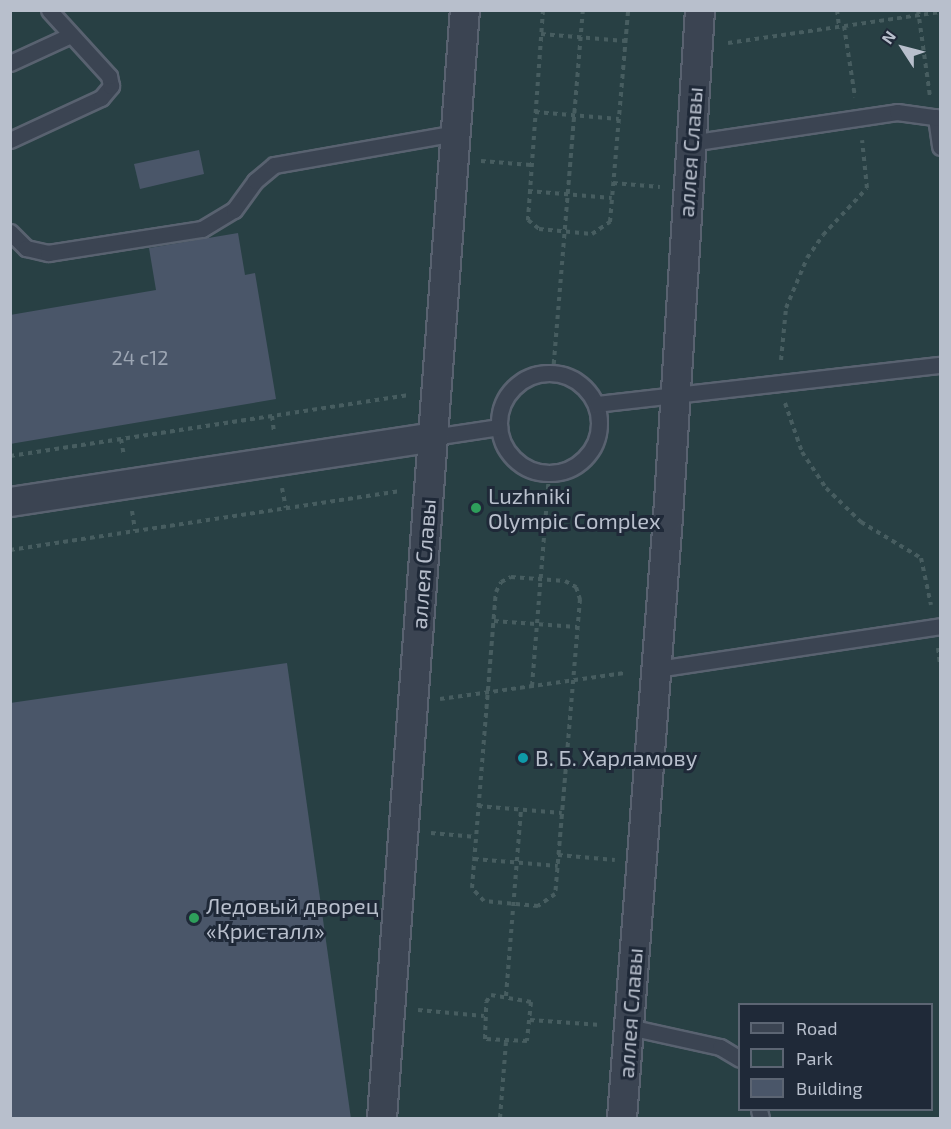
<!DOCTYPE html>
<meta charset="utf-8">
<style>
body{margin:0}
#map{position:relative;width:951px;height:1129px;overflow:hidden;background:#263243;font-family:"Exo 2",sans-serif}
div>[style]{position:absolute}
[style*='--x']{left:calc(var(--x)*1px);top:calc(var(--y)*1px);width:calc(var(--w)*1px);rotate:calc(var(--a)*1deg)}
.green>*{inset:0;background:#284044}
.building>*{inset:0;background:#4a5669}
.path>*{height:4px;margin-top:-2px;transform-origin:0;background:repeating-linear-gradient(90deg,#475d60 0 4.5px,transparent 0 9px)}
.roads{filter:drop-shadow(2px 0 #596270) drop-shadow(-2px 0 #596270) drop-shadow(0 2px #596270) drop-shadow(0 -2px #596270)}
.lane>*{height:15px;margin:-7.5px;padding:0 7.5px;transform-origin:7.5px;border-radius:7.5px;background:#3b4452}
.lane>.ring{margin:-7.5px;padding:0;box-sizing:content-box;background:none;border:15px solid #3b4452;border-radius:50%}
.street>*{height:28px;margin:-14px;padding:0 14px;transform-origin:14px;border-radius:14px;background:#3b4452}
.dots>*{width:16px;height:16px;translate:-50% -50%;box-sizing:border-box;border:3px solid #1f2938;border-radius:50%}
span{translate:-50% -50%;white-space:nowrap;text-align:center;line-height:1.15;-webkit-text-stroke:6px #1f2938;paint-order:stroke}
.number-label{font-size:20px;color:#9ca5b3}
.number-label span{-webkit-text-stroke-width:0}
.street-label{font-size:22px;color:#b8bfcc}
.poi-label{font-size:22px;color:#b8bfcc}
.left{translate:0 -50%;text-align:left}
.frame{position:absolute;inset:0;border:12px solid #b8bfcc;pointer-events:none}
.legend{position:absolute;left:738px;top:1003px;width:195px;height:108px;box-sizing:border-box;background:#1f2938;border:2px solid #5c6573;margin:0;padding:8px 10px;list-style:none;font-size:18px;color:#b8bfcc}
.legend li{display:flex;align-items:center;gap:12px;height:30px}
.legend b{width:30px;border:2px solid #5c6573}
.north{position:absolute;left:873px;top:18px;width:60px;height:60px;-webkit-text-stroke:4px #1f2938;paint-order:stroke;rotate:306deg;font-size:16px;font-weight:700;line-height:24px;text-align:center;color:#b8bfcc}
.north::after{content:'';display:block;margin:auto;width:21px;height:27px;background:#b8bfcc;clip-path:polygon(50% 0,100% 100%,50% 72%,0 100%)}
</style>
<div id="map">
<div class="green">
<div style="clip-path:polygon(evenodd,10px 11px,940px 11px,940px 1118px,11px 1118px,10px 11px,740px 1004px,932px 1004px,932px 1110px,740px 1110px,740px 1004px)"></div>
</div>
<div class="building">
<div style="clip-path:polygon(199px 150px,204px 174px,140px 189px,134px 164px)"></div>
<div style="clip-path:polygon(238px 233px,245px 275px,255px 273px,276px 399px,10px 444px,10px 315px,156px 290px,149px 248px)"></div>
<div style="clip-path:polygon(287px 663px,351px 1119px,10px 1119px,10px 703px)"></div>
</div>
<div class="path">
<div style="--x:543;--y:10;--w:211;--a:94.1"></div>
<div style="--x:528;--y:220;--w:14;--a:39"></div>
<div style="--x:539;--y:229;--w:53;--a:5.4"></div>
<div style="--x:592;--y:234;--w:22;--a:-34"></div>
<div style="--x:610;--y:222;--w:213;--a:-85.1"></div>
<div style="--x:837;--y:10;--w:16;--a:83"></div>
<div style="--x:918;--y:10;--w:87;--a:82.1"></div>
<div style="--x:844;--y:26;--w:72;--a:81.2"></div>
<div style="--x:541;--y:34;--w:84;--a:4.8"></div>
<div style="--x:728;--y:43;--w:214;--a:-8.3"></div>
<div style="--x:535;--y:112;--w:84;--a:4.8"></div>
<div style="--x:481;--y:161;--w:50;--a:4.6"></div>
<div style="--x:613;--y:183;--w:47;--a:4.9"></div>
<div style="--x:528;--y:191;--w:84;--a:4.8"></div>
<div style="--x:781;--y:360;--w:52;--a:-84.5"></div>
<div style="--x:786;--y:308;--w:54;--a:-67.2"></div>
<div style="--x:807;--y:258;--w:28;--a:-55"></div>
<div style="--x:823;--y:235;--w:64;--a:-46.9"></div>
<div style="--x:867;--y:188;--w:48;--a:-95.9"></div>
<div style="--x:553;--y:373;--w:364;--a:-85.3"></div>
<div style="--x:785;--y:403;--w:52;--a:70.9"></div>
<div style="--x:802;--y:452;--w:43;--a:56.3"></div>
<div style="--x:826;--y:488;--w:49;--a:44.2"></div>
<div style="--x:861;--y:522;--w:70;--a:31"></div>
<div style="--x:921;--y:558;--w:48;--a:78"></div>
<div style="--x:272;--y:416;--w:17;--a:83"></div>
<div style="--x:121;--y:439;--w:17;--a:80"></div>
<div style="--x:10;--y:456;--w:402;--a:-8.7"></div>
<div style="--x:282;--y:488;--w:20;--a:79"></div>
<div style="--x:132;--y:511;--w:20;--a:81"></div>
<div style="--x:10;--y:550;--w:395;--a:-8.6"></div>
<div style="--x:511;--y:577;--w:54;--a:4.2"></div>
<div style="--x:565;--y:581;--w:13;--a:29"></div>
<div style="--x:576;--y:587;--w:13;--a:72"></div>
<div style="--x:580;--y:599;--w:296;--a:94.8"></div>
<div style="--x:555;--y:894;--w:21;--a:145"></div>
<div style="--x:538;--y:906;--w:54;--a:-174.7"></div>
<div style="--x:484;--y:901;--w:18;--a:-133"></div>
<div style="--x:472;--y:888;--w:297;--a:-85.4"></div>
<div style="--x:496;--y:592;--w:11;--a:-63"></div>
<div style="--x:501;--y:582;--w:11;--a:-27"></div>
<div style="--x:494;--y:621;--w:83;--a:4.1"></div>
<div style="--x:938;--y:648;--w:17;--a:83"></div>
<div style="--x:532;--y:686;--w:213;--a:-85.4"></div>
<div style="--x:440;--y:699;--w:188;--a:-8"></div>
<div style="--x:478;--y:806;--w:84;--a:4.8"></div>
<div style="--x:431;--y:833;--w:45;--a:5.1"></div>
<div style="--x:558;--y:855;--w:57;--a:5"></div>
<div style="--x:474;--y:859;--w:84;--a:4.8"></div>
<div style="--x:491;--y:995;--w:41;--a:9.9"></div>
<div style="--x:531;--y:1002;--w:39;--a:96"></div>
<div style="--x:527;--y:1041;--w:42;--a:-177.3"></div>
<div style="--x:485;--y:1039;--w:37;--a:-88"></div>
<div style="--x:486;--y:1002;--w:9;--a:-54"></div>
<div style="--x:506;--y:996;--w:188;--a:-85.4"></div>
<div style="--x:418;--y:1010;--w:66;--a:5.2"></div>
<div style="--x:530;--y:1020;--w:71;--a:4"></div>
<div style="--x:500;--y:1118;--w:76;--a:-85.5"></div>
</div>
<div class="roads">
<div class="lane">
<div style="--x:10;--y:63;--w:67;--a:-24.7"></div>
<div style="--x:936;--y:117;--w:30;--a:82"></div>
<div style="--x:10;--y:140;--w:100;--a:-24.8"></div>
<div style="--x:101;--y:98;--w:16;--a:-50"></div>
<div style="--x:111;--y:86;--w:10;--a:-101"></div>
<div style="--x:109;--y:76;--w:89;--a:-132.3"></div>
<div style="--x:690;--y:143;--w:209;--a:-8.5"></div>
<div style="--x:897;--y:112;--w:43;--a:7.9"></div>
<div style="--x:10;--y:232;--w:23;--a:45"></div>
<div style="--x:26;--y:248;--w:23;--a:13"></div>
<div style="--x:48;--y:253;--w:156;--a:-8.9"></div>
<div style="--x:202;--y:229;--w:37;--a:-31"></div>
<div style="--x:234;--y:210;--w:36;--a:-54"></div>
<div style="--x:255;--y:181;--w:25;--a:-40"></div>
<div style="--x:274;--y:165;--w:185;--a:-10"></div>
<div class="ring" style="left:499px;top:373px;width:85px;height:85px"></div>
<div style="--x:596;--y:404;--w:346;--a:-6.5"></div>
<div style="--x:433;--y:437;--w:67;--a:-8.6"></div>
<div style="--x:657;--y:669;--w:286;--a:-8.6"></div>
<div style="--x:629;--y:1027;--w:93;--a:12.4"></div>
<div style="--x:720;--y:1047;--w:23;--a:31"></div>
<div style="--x:759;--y:1110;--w:8;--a:76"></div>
</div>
<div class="street">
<div style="--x:10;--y:502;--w:428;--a:-8.7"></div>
<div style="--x:382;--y:1118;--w:1111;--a:-85.72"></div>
<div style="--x:622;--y:1118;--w:603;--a:-85.62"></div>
<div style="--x:668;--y:517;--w:508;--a:-86.39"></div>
</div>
</div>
<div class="dots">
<div style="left:476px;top:508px;background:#2e9e5b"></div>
<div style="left:523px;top:758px;background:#0f9aa8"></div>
<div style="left:194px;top:918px;background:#2e9e5b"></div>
</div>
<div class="number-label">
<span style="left:140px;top:357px">24 с12</span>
</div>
<div class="street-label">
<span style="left:690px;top:152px;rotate:-86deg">аллея Славы</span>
<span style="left:423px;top:564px;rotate:-86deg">аллея Славы</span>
<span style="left:630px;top:1013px;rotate:-86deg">аллея Славы</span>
</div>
<div class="poi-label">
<span class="left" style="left:488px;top:508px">Luzhniki<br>Olympic Complex</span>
<span class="left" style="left:535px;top:758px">В. Б. Харламову</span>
<span class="left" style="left:206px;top:918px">Ледовый дворец<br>«Кристалл»</span>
</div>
<div class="frame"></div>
<ul class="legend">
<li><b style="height:8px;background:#3b4452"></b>Road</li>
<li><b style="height:16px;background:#284044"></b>Park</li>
<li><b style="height:16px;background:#4a5669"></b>Building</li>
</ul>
<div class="north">N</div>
</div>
